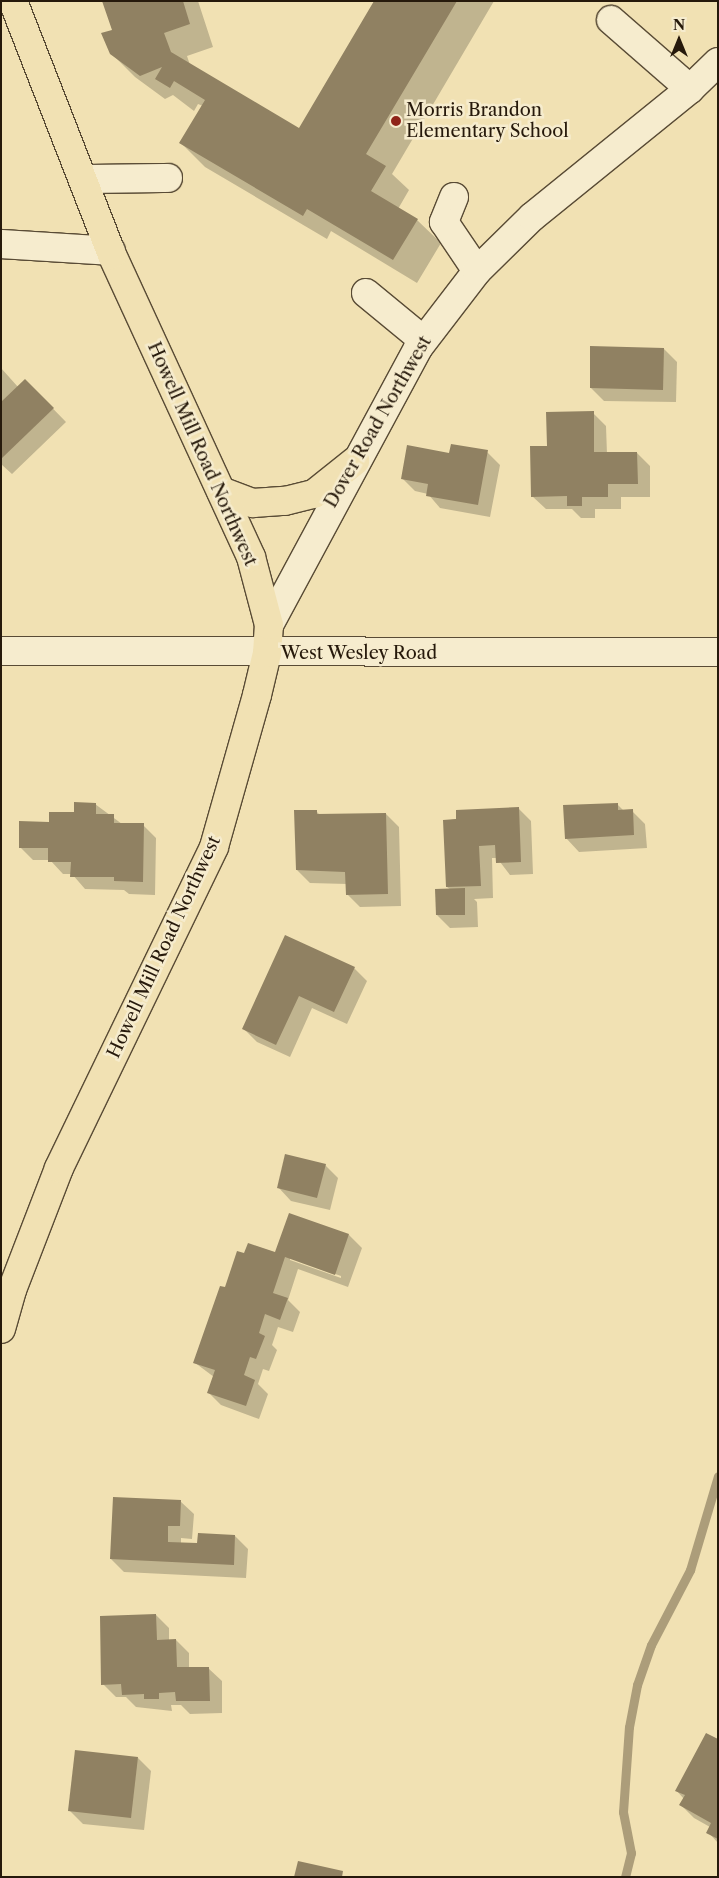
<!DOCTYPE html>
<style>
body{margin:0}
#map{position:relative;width:719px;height:1878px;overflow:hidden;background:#f1e1b3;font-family:"Libre Caslon Text",serif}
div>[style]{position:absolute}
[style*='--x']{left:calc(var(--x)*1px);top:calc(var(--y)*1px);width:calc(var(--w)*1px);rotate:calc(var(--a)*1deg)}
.shadow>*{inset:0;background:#0003}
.stream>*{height:9px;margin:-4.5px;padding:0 4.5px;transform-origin:4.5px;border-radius:4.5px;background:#ac9d7a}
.building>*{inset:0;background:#908162}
.roads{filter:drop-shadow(1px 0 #594b35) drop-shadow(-1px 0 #594b35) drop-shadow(0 1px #594b35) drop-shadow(0 -1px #594b35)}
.minor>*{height:28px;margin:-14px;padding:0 14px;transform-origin:14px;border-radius:14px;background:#f6ecce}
.major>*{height:28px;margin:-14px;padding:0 14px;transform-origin:14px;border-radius:14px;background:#f1e1b3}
.dots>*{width:14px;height:14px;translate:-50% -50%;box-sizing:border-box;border:2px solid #f6ecce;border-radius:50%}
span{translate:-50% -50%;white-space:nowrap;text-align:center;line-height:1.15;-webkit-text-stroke:5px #f6ecce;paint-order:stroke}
.poi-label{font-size:18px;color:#26190b}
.left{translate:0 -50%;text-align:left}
.street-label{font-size:18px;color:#26190b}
.frame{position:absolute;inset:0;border:2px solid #26190b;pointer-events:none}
.north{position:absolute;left:654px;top:15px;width:50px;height:50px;-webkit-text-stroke:4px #f6ecce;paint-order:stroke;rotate:0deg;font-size:14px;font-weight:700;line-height:20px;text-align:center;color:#26190b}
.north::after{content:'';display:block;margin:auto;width:18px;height:22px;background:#26190b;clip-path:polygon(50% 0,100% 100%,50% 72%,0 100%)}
</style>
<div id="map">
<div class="shadow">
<div style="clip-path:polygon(103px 1px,198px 1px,213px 47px,187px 56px,190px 65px,300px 130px,376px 1px,494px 1px,392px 174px,409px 190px,398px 209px,417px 220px,441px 243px,417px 283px,331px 231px,327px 239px,205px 167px,181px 143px,203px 106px,198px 104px,194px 111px,173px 95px,165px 99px,135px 77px,111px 53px,113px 31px)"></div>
<div style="clip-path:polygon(664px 349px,677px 362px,676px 402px,604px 401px,591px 388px)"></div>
<div style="clip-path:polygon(1px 368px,18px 387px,25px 380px,66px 422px,12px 474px,1px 464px)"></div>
<div style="clip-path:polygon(593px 413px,606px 426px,607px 454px,637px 453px,650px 466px,650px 497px,621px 497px,621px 509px,595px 509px,595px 518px,581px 518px,572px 509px,546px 509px,532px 496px,548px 447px)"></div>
<div style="clip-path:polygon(487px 452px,500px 465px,490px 517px,440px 508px,428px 494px,415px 491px,402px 478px,450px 454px)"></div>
<div style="clip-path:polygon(95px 804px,122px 824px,143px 825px,156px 838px,155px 895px,129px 894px,124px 890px,85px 889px,72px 874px,63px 874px,50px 860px,33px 860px,20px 847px,51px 823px)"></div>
<div style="clip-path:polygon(617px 804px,624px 811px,632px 811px,645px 824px,647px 848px,579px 852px,566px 838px)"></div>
<div style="clip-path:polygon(518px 808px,531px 821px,533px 874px,510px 875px,497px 858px,492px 858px,493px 898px,474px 899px,477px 902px,478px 927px,450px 928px,437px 915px,451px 890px,447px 887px,445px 821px)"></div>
<div style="clip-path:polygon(316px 811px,321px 816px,386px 814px,399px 827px,401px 906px,360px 907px,347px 894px,347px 884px,310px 883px,297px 870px)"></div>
<div style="clip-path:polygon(286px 937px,354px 968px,367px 981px,347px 1024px,312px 1008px,290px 1057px,257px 1042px,244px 1029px)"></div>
<div style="clip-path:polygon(325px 1165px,338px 1178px,330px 1210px,291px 1201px,278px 1187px)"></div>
<div style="clip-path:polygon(evenodd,349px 1235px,362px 1248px,348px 1287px,298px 1269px,288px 1300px,300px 1312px,293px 1332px,278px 1327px,272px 1345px,277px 1350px,269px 1371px,263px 1369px,258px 1384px,268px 1394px,259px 1419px,221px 1405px,208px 1392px,214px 1377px,194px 1362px,226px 1289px,245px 1255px,276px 1254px,349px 1235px,290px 1258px,341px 1276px,341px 1278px,290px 1260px,290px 1258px)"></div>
<div style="clip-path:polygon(180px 1501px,194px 1514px,192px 1539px,181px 1538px,181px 1544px,198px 1545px,235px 1536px,248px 1549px,246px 1578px,124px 1572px,111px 1559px)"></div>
<div style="clip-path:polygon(156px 1615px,169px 1628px,169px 1641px,176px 1640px,189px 1653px,189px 1668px,208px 1668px,222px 1681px,222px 1713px,190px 1714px,181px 1705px,171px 1705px,172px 1711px,136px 1707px,126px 1697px,116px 1697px,103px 1684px)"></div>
<div style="clip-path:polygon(718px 1741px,718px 1843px,708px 1832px,710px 1827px,694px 1818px,681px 1805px,684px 1799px,676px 1790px)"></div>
<div style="clip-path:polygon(138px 1758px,151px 1771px,144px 1830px,83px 1824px,70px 1811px)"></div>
</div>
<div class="stream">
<div style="--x:625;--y:1877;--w:25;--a:-76"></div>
<div style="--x:631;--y:1853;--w:42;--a:-101"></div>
<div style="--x:623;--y:1812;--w:85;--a:-86"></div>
<div style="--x:629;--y:1727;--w:43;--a:-79.2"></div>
<div style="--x:637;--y:1685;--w:42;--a:-70.7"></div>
<div style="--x:651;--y:1645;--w:85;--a:-62.5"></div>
<div style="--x:690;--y:1570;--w:98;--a:-73.4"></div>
</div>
<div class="building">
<div style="clip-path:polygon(102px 1px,183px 1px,190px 24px,164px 33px,171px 52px,299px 128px,374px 1px,457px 1px,366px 154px,386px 166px,371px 191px,418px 219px,393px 260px,307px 209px,303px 216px,179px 143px,205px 100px,174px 81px,170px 88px,155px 79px,162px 67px,140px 76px,110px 54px,101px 33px,112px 30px)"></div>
<div style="clip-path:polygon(590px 346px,664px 348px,663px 390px,590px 388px)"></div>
<div style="clip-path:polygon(25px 379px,54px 408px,1px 459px,1px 402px)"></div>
<div style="clip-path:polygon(594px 411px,594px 452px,637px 452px,638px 484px,608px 484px,608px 497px,582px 497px,582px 506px,567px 506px,567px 496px,531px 497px,530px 446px,547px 446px,546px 412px)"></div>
<div style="clip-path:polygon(451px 444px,488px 450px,478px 505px,426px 496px,428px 484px,401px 479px,407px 445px,449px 453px)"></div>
<div style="clip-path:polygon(74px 802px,96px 803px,96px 814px,114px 814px,114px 823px,144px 823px,143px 882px,114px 881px,114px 877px,70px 877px,71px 862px,48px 862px,48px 848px,19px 848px,19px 821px,49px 822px,49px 812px,74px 812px)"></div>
<div style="clip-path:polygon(618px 803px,618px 810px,633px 809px,634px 835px,565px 839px,563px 805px)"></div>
<div style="clip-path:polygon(519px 807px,521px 862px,496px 863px,495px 845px,479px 846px,481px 886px,446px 887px,443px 820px,456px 819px,456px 810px)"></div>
<div style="clip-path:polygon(294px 810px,317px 810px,317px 814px,386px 813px,388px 894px,346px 895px,345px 872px,296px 870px)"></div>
<div style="clip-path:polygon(465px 888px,465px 915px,436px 915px,435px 889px)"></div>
<div style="clip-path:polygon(285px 935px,355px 967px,334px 1012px,299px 996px,276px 1045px,242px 1029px)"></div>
<div style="clip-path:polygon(285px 1154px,326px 1164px,317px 1198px,277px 1188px)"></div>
<div style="clip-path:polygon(289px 1213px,349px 1234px,335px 1275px,285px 1257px,273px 1293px,288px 1298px,280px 1320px,265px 1314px,259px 1333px,265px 1336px,256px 1359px,250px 1357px,244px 1375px,255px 1380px,246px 1406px,207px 1393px,215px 1370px,193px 1363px,220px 1286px,225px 1287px,237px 1251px,244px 1253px,248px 1243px,275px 1252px)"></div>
<div style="clip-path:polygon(113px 1497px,181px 1500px,180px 1526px,168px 1526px,168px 1542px,197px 1543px,198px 1533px,235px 1535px,234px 1565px,110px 1559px)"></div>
<div style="clip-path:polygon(156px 1614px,157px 1640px,176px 1639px,177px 1667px,209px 1667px,210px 1701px,176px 1701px,175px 1692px,159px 1693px,159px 1699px,144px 1699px,144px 1694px,122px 1695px,121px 1684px,101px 1685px,100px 1616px)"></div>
<div style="clip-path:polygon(706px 1733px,718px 1739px,718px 1839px,706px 1833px,711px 1823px,679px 1805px,685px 1795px,675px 1791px)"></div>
<div style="clip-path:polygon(75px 1750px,138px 1757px,131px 1818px,68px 1811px)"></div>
<div style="clip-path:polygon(298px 1861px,343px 1871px,342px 1877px,294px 1877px)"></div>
</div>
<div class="roads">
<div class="minor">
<div style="--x:611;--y:20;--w:105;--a:41.1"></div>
<div style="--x:83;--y:179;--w:85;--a:-0.7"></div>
<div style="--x:454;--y:197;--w:27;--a:112"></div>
<div style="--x:444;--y:222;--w:59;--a:56"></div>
<div style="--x:1;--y:244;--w:110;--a:3.6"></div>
<div style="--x:366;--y:293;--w:74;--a:39.5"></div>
<div style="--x:269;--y:625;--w:315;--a:-61.7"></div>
<div style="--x:418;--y:348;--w:97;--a:-52.5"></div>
<div style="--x:477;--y:271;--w:77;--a:-44.5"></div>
<div style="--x:532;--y:217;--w:203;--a:-39"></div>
<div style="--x:690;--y:89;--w:39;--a:-44"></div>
<div style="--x:1;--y:651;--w:717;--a:0.08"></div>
</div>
<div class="major">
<div style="--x:221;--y:491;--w:34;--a:21"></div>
<div style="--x:253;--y:503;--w:32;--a:-4"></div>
<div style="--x:285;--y:501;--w:30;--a:-14"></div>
<div style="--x:314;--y:494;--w:53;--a:-38.8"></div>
<div style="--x:1;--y:1329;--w:41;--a:-74.2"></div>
<div style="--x:12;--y:1290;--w:131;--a:-68.9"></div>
<div style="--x:59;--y:1168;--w:356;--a:-64.2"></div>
<div style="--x:214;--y:847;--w:158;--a:-74.2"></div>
<div style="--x:257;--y:695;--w:43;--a:-76.6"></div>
<div style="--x:267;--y:653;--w:28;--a:-86"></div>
<div style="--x:269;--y:625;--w:70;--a:-104.8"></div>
<div style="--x:251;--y:557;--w:332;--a:-114.7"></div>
<div style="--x:112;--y:255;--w:273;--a:-111.3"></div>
</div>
</div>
<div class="dots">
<div style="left:396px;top:121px;background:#8f2418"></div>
</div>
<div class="poi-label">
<span class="left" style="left:406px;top:121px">Morris Brandon<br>Elementary School</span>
</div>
<div class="street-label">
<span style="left:378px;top:422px;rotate:-60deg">Dover Road Northwest</span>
<span style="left:202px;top:454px;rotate:66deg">Howell Mill Road Northwest</span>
<span style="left:359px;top:653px">West Wesley Road</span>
<span style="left:164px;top:947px;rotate:-65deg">Howell Mill Road Northwest</span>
</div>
<div class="frame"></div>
<div class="north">N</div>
</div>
